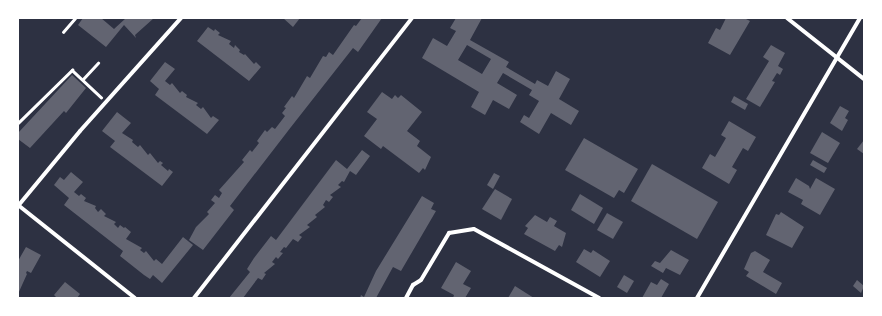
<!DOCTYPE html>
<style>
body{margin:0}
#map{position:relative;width:882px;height:316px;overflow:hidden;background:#2d3142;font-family:"Varela Round",sans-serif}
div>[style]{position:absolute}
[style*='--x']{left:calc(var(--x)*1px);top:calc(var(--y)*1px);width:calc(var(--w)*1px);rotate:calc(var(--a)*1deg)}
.building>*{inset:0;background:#626471}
.path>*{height:2.5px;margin:-1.25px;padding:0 1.25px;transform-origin:1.25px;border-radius:1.25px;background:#fff}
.minor>*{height:4px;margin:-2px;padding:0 2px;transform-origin:2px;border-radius:2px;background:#fff}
span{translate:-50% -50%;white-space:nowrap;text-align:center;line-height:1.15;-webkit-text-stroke:4px #fff;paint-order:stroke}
.frame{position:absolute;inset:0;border:19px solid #fff;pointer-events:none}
</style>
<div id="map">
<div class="building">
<div style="clip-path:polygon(83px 18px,101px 18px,114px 29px,126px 18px,154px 18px,135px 35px,136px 38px,124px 25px,106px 47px,78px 25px)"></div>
<div style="clip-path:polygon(283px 18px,300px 18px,293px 27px)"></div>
<div style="clip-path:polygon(362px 18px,382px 18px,358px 52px,353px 48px,291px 127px,230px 206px,234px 210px,203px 250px,189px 240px,196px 227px,209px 214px,207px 212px,215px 203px,211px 200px,215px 195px,219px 198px,222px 193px,219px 190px,244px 162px,242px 160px,250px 150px,252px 152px,259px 143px,257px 141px,265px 130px,267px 132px,272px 127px,275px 129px,285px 116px,282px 113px,286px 108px,284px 107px,292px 96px,294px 98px,307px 76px,310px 78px,323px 56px,326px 57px,329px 52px,333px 55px,354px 25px,356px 26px)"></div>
<div style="clip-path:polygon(evenodd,456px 18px,482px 18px,470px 40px,509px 62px,506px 67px,535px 84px,537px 80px,548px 86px,556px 71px,570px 79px,559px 99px,579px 111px,571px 125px,551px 113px,539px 134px,520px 122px,524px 115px,529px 118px,539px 101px,529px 95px,532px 90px,503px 73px,497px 83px,517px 95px,509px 109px,493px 100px,485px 115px,471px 107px,479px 92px,422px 58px,433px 38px,447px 46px,456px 31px,450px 28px,456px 18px,467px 45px,491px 59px,482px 74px,458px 60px,467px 45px)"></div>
<div style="clip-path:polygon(726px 18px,744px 18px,750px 21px,730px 55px,708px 43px,716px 28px,720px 30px)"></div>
<div style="clip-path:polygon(208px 27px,214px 31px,215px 29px,220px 33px,218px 35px,231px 41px,229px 44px,234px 48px,235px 45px,240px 50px,239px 52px,244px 55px,245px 54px,254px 64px,256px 62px,261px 67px,249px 81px,197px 41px)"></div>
<div style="clip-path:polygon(771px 45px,785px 53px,778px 66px,783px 69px,780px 75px,777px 73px,772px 81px,775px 82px,760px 107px,746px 99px,769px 61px,763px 57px)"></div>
<div style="clip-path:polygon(165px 62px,175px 69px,165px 81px,170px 85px,172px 83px,180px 93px,182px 91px,187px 95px,186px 97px,198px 103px,196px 105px,201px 109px,203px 107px,211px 118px,213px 116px,219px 120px,207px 134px,155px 95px,159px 89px,150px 81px)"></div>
<div style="clip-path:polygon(72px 75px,86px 88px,66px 113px,64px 111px,30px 148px,18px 139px,18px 133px)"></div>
<div style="clip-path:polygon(382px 92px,392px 99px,395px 95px,398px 98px,401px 95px,422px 112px,407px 131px,420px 141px,417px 146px,431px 157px,425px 170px,423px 168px,419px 173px,383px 146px,381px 149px,364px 136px,377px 119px,367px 112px)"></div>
<div style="clip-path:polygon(734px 96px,748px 104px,745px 110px,731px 102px)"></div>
<div style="clip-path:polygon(840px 106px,849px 111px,845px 118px,848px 120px,842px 131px,830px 123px)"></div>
<div style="clip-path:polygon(117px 112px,131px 123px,122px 133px,133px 140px,132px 142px,138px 147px,140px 145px,148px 155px,150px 153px,158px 163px,160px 161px,163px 163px,161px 165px,168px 171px,169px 169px,173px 172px,162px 186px,110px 147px,115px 141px,102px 131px)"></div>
<div style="clip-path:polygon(729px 121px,756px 137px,748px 151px,743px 148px,732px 167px,737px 170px,729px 184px,702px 168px,710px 154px,715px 157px,726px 138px,721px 135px)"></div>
<div style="clip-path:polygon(822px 132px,840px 143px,828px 163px,810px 153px)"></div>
<div style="clip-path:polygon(584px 138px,638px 169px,624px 193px,619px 190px,614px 198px,565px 170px)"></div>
<div style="clip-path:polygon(864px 140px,864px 154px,857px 149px)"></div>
<div style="clip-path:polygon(362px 150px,370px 156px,356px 175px,350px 171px,344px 182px,342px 181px,338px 185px,341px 187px,330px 195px,333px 197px,329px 202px,326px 200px,323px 205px,325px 207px,315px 215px,317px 217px,307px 225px,310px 227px,299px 235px,302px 237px,298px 242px,293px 239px,286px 248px,284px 247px,280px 252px,283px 253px,278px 259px,276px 257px,272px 262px,275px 264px,264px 273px,266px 274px,262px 280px,258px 278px,243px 298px,229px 298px,250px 272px,247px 269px,254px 258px,271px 236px,276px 240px,336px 160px,347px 169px)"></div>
<div style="clip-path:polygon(813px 160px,827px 168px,824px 173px,810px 165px)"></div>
<div style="clip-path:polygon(652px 164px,718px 202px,697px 239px,631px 201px)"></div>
<div style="clip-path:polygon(71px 172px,83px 182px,74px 192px,79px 196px,81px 194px,86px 198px,84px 201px,96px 206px,95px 208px,98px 212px,101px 209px,106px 214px,104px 216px,116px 222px,114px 224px,118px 228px,120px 225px,124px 228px,125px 227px,131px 232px,126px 239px,142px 248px,140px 250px,144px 253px,146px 251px,154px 261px,156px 259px,162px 264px,183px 237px,193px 245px,162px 283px,153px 275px,150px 279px,144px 275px,120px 256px,123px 251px,64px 205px,69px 198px,54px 185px,60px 177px,64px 180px)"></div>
<div style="clip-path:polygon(494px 173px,500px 176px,493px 189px,487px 185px)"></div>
<div style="clip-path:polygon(796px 178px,809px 186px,810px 189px,816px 178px,835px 189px,820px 215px,801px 204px,803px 200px,788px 192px)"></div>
<div style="clip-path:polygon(495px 189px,512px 199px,501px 220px,482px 209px)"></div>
<div style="clip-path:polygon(580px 194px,603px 208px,594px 224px,571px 210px)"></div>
<div style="clip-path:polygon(422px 196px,434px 203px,431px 209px,436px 211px,401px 271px,393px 267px,376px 298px,360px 298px,361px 295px,364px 297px,376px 271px)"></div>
<div style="clip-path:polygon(781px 212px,804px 227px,792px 248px,766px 235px,776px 214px,779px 215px)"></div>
<div style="clip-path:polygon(607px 213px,623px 222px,613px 239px,597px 230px)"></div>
<div style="clip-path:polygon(535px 215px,547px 222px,550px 217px,557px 221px,554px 226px,566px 233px,562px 247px,559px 245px,555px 251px,524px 234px,528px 228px,525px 226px)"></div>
<div style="clip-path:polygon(26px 247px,41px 255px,31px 273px,27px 271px,26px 273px,27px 274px,18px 294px,18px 261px)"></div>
<div style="clip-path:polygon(584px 249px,591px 253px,593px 250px,610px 261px,600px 277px,576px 262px)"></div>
<div style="clip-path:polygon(671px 250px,689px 260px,680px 275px,666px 268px,663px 273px,651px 266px,655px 261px,660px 263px)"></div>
<div style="clip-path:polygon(755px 251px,770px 260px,763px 272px,782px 283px,776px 294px,746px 276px,749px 272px,744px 269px,751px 253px)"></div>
<div style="clip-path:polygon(456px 262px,471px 271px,463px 284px,471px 288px,465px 298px,453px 298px,454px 295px,441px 288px)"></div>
<div style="clip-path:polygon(624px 275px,634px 281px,627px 293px,617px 287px)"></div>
<div style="clip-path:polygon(661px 279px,669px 284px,661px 298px,642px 298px,651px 282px,657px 285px)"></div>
<div style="clip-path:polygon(857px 280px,864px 286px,861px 293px,853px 286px)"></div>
<div style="clip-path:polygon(65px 282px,80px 294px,77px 298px,57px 298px,54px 295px)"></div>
<div style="clip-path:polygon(515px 286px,526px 293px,534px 298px,508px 298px)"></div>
</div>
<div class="path">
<div style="--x:63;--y:32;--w:18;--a:-49"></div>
<div style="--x:83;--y:79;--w:22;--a:-47"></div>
<div style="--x:18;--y:123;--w:76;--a:-44.5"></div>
<div style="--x:72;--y:70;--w:40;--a:43"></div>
</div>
<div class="minor">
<div style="--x:787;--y:18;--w:98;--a:38.4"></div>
<div style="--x:18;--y:205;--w:149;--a:38.5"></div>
<div style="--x:18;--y:206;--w:97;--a:-50.4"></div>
<div style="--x:80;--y:131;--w:152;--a:-48.2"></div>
<div style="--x:194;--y:298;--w:355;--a:-52.1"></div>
<div style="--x:406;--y:298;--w:15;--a:-62"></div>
<div style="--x:413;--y:285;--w:9;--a:-32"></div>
<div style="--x:421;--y:280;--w:55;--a:-59.2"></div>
<div style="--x:449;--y:233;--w:25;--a:-9"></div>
<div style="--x:474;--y:229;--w:143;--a:28.9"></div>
<div style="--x:697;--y:298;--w:324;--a:-59.8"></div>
</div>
<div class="frame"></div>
</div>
